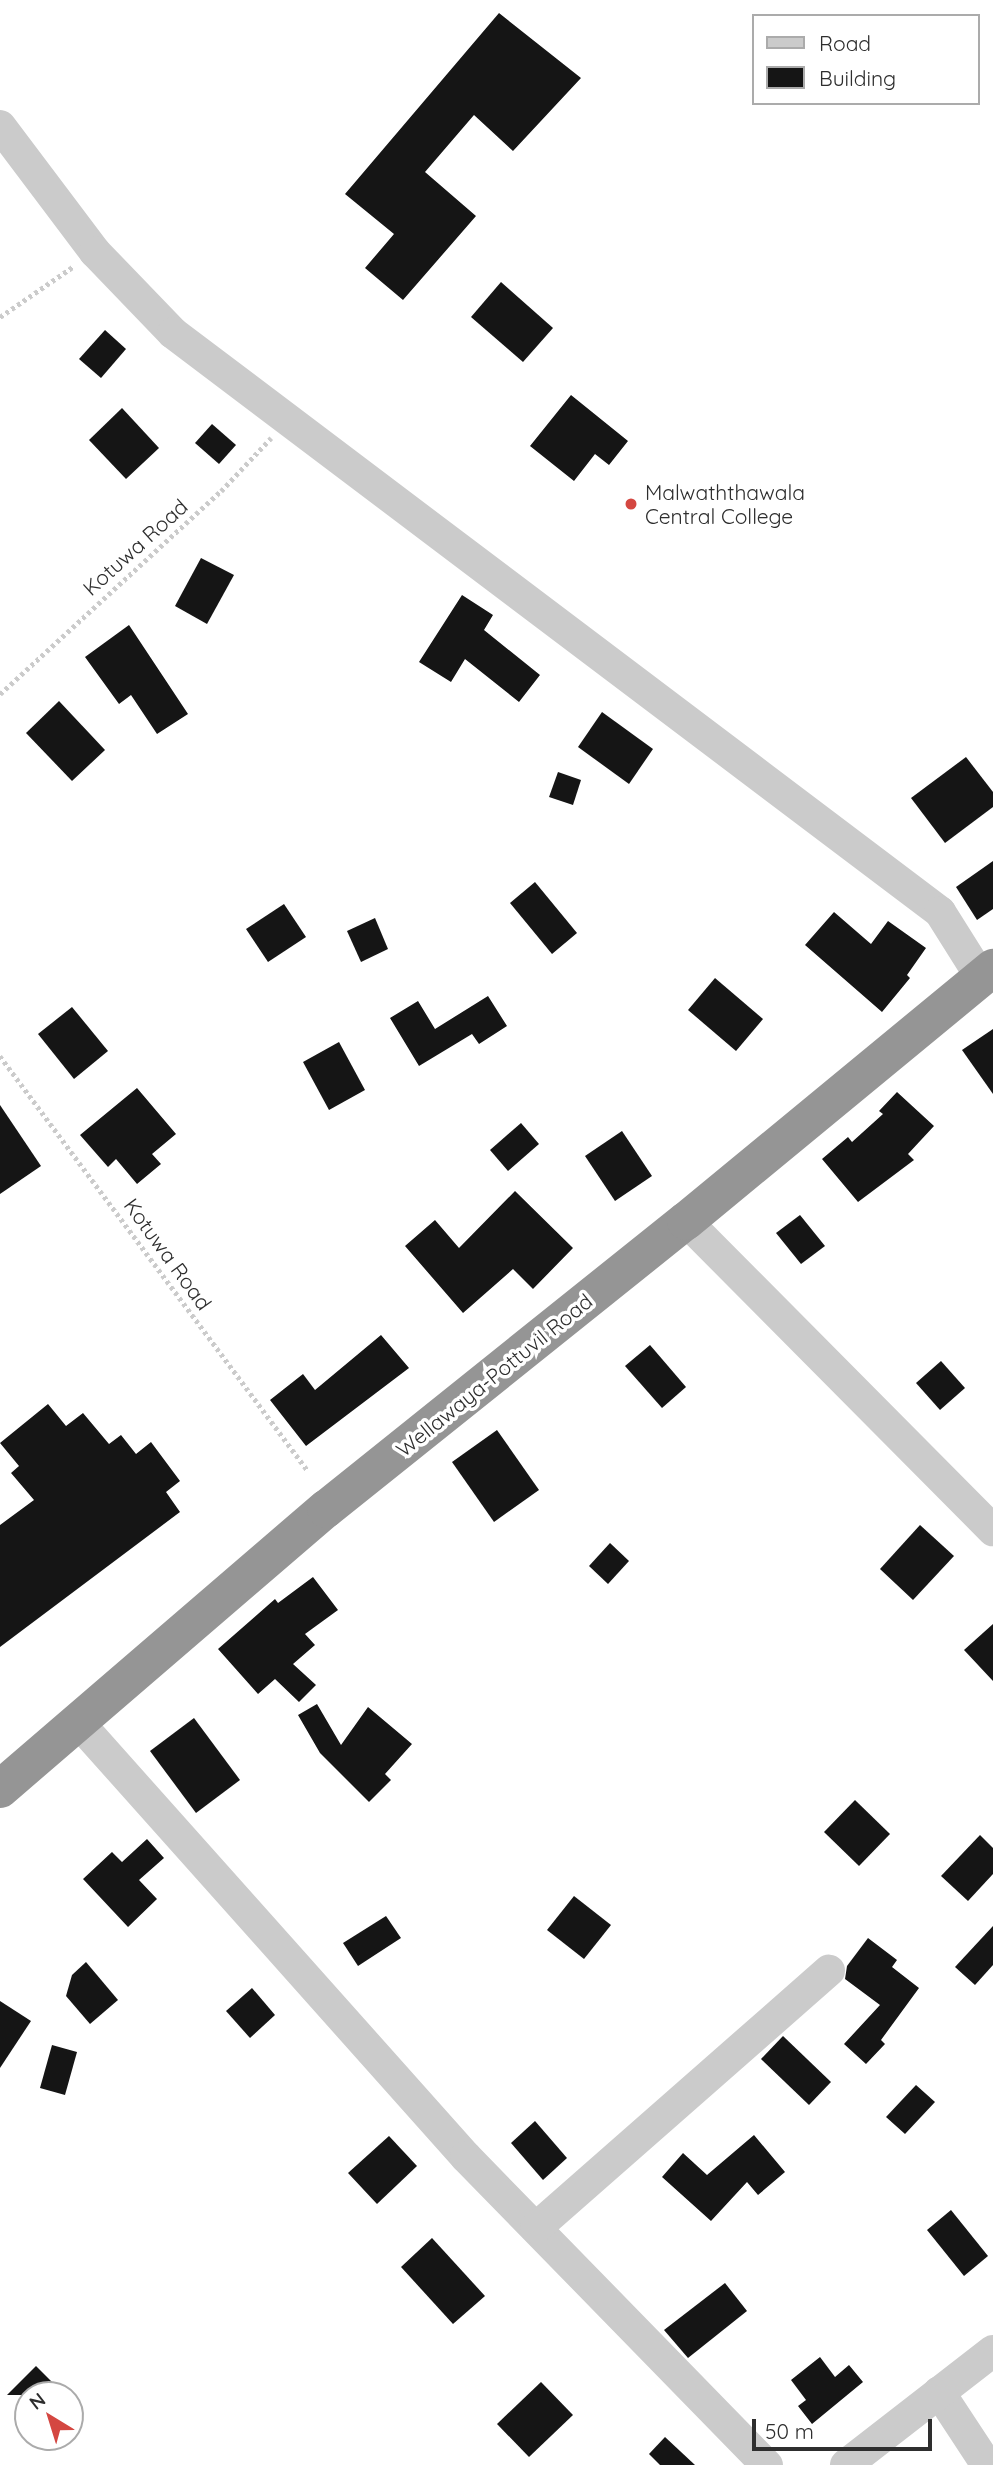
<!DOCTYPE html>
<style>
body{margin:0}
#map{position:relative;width:993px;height:2465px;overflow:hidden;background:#fff;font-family:Quicksand,sans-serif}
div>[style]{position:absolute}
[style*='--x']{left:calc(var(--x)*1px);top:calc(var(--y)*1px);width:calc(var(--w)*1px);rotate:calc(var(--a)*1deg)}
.building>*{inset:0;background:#151515}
.path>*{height:4.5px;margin-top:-2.25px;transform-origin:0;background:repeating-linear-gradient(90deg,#cbcbcb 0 3.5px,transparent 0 7px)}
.minor>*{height:32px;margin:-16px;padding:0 16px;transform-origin:16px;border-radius:16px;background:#cbcbcb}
.highway>*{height:38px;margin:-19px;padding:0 19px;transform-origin:19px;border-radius:19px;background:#959595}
.dots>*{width:19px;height:19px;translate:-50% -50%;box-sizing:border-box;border:4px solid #fff;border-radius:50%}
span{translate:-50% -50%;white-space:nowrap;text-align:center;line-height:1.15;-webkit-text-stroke:7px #fff;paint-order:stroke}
.poi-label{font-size:21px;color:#2e2e2e}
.left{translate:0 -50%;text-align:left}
.street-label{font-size:21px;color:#2e2e2e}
.legend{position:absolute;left:752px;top:14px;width:228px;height:91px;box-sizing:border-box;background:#fff;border:2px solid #ababab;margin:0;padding:9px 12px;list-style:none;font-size:21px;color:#2e2e2e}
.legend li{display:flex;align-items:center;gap:14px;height:35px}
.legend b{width:35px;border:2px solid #ababab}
.north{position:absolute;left:14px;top:2381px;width:70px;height:70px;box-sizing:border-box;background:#fff;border:2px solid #ababab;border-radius:50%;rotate:322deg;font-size:19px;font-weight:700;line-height:28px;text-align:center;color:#2e2e2e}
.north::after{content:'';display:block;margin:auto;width:24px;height:32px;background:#d44741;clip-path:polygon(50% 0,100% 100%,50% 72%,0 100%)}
.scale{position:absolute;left:752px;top:2419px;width:180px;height:32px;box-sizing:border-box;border:4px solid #2e2e2e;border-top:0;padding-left:9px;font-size:21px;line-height:24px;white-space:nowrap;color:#2e2e2e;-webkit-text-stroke:5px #fff;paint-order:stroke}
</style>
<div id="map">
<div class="building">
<div style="clip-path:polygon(499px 13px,581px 78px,513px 151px,474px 115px,425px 172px,476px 216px,403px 300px,365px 268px,394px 234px,345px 194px)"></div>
<div style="clip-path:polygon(501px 282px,553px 328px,523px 362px,471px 317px)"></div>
<div style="clip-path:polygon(105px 330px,126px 349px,101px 378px,79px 359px)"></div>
<div style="clip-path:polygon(571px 395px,628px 441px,609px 465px,595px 454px,574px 481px,530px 446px)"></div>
<div style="clip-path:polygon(122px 408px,159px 448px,126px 479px,89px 440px)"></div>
<div style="clip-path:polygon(212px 424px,236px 445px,219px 464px,195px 443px)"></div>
<div style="clip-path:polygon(201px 558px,234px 575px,207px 624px,175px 606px)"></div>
<div style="clip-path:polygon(462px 595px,493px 615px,484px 630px,540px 675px,519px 702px,465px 659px,451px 682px,419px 662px)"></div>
<div style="clip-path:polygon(129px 625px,188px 714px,157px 734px,131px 695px,119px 704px,85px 657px)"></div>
<div style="clip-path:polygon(59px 701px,105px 750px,72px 781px,26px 733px)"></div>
<div style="clip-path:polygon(602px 712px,653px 749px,629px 784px,578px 747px)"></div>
<div style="clip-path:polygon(966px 757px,993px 792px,993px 807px,945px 843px,911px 798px)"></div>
<div style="clip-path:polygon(558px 772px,581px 780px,573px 805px,549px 797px)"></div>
<div style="clip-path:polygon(993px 861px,993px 909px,977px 920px,956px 887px)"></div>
<div style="clip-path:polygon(535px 882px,577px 933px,552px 954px,510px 903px)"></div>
<div style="clip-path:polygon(284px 904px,306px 937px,268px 962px,246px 929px)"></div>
<div style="clip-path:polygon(834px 912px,871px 944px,888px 921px,926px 948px,907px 975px,910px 978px,882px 1012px,805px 945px)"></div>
<div style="clip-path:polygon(375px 918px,388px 949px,361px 962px,347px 931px)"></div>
<div style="clip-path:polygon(715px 978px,763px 1019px,736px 1051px,688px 1010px)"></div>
<div style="clip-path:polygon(488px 996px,507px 1026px,479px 1044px,472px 1034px,419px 1066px,390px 1018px,418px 1001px,435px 1029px)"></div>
<div style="clip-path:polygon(72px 1007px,108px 1051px,74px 1079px,38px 1034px)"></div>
<div style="clip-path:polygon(993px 1029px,993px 1094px,962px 1050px)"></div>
<div style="clip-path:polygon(339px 1042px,365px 1090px,329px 1110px,303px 1062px)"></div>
<div style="clip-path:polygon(137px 1088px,176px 1134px,152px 1154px,161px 1164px,137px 1184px,116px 1159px,108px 1167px,80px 1135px)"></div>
<div style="clip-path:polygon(897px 1092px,934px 1126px,908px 1154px,914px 1160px,858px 1202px,822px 1159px,848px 1137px,852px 1142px,883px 1114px,879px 1111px)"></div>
<div style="clip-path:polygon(0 1105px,41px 1166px,0 1194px)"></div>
<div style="clip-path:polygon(521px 1123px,539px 1144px,508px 1171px,490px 1150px)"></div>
<div style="clip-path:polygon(622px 1131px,652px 1176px,615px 1201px,585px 1156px)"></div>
<div style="clip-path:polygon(515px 1191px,573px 1248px,533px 1289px,513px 1269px,463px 1313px,405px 1246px,435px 1220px,459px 1248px)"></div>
<div style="clip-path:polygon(800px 1215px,825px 1246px,801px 1264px,776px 1233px)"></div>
<div style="clip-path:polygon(381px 1335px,409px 1368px,306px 1446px,270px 1400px,303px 1374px,315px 1390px)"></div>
<div style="clip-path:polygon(650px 1345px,686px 1387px,662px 1408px,625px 1366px)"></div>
<div style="clip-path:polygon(941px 1361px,965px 1388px,940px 1410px,916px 1383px)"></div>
<div style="clip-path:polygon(48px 1404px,66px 1426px,83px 1413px,109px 1444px,121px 1435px,136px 1454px,151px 1442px,180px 1481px,166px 1492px,180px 1512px,0 1647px,0 1525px,34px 1500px,11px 1473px,19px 1466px,0 1443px)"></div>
<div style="clip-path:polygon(497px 1430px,539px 1490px,494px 1522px,452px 1462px)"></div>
<div style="clip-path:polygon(920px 1525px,954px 1556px,913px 1600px,880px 1569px)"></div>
<div style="clip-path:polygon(610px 1543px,629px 1561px,608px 1584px,589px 1566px)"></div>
<div style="clip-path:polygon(313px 1577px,338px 1610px,305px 1634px,315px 1645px,293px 1664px,316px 1685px,299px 1702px,275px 1679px,258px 1694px,218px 1649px,275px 1599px,278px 1603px)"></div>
<div style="clip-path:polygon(993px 1624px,993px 1681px,964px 1650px)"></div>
<div style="clip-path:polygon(317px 1704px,341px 1745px,368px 1707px,412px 1744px,385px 1774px,391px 1780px,369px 1802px,320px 1753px,298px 1715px)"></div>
<div style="clip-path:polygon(194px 1718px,240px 1780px,196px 1813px,150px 1751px)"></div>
<div style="clip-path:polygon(855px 1800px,890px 1834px,859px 1866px,824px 1832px)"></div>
<div style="clip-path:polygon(980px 1835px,993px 1848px,993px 1874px,968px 1901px,941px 1876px)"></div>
<div style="clip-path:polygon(147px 1839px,164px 1858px,139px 1880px,157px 1899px,128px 1927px,83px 1879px,112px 1852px,122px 1862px)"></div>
<div style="clip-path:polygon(574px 1896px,611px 1925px,584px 1959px,547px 1930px)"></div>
<div style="clip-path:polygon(386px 1916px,401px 1938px,358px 1966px,343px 1943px)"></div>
<div style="clip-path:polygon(993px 1926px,993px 1965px,975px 1985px,955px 1967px)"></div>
<div style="clip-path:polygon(868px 1938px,897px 1960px,892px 1967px,919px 1988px,881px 2040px,885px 2044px,866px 2064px,844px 2044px,880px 2005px,845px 1979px,847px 1966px)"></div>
<div style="clip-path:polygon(86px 1962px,118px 2000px,90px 2024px,66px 1996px,72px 1975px)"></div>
<div style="clip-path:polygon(252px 1988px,275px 2015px,250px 2038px,226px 2011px)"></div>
<div style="clip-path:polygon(0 2001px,31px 2021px,0 2068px)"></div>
<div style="clip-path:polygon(783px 2036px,831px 2082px,809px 2105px,761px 2059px)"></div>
<div style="clip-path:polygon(52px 2045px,77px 2052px,65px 2095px,40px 2088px)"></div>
<div style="clip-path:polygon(916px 2085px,935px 2102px,905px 2134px,886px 2117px)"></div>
<div style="clip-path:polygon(535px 2121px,567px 2158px,543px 2180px,511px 2143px)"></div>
<div style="clip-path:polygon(754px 2135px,785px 2172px,758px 2195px,747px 2182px,711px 2221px,662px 2177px,683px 2153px,707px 2175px)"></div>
<div style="clip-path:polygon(389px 2136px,417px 2166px,377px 2204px,348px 2173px)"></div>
<div style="clip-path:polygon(951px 2210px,988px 2256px,964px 2276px,927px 2230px)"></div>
<div style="clip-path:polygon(432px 2238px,485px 2296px,453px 2324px,401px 2267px)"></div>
<div style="clip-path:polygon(725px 2283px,747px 2311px,688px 2358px,664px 2330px)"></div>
<div style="clip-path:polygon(820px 2357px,835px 2377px,849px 2365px,863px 2382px,812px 2424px,798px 2406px,806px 2400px,791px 2380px)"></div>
<div style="clip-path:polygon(36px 2366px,65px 2395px,7px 2395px)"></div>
<div style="clip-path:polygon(541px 2382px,573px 2415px,529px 2457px,497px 2424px)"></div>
<div style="clip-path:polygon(665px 2437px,695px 2465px,660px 2465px,649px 2454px)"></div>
</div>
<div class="path">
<div style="--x:0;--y:317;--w:90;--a:-34.6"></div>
<div style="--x:0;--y:694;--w:300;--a:-42.6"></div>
<div style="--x:221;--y:491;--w:73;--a:-46.7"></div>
<div style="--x:0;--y:1056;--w:517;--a:53.42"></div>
</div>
<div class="minor">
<div style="--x:0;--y:126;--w:158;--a:53"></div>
<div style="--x:95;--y:252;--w:112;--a:46.1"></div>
<div style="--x:173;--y:333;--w:961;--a:37.05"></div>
<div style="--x:940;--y:912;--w:77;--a:57.8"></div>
<div style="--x:686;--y:1221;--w:436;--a:45.2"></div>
<div style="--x:78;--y:1722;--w:583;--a:48.27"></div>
<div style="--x:466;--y:2157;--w:431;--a:45.7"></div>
<div style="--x:536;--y:2228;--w:390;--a:-41.3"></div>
<div style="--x:939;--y:2392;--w:87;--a:56.7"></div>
<div style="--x:846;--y:2465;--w:186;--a:-37.8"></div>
</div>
<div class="highway">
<div style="--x:0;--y:1789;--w:430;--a:-40.7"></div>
<div style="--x:326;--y:1509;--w:461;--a:-38.7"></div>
<div style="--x:686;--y:1221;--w:398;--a:-39.5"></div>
</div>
<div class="dots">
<div style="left:631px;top:504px;background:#d44741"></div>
</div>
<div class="poi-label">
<span class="left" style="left:645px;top:504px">Malwaththawala<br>Central College</span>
</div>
<div class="street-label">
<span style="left:135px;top:547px;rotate:-42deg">Kotuwa Road</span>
<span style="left:168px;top:1254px;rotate:54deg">Kotuwa Road</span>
<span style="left:494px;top:1375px;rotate:-39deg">Wellawaya-Pottuvil Road</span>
</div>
<ul class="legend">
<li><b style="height:9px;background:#cbcbcb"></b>Road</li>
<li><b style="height:19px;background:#151515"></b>Building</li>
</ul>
<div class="north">N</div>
<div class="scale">50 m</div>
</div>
